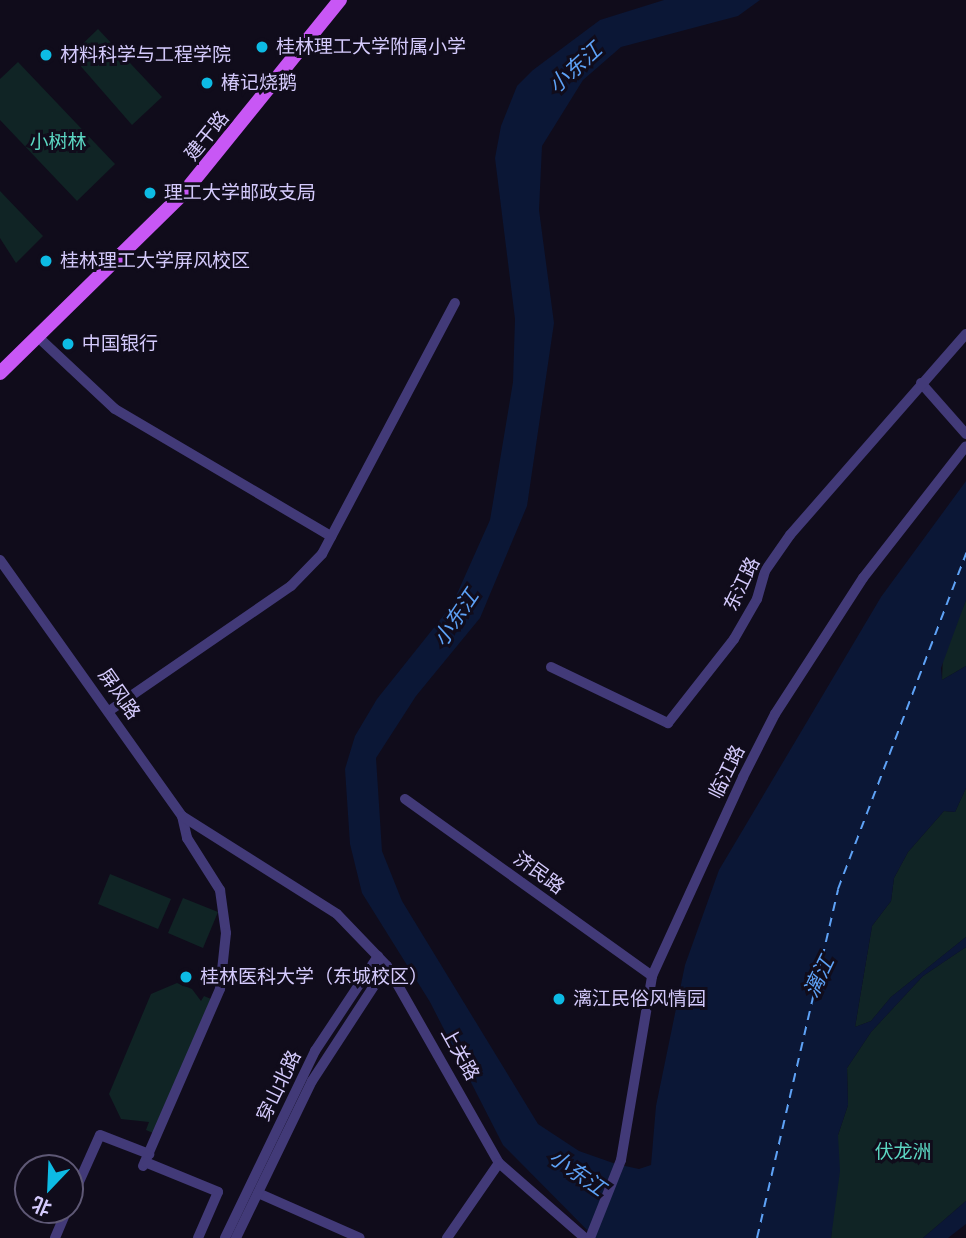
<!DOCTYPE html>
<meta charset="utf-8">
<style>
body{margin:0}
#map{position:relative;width:966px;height:1238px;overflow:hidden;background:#100c1b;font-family:Raleway,"Noto Sans SC",sans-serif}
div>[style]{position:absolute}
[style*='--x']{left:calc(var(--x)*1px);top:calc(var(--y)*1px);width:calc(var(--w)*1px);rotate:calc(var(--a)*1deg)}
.green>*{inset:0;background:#102425}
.water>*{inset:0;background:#0b1736}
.ferry>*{height:2px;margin-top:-1px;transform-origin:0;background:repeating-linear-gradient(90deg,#5ea2f6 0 9px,transparent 0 16px)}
.minor>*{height:10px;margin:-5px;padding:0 5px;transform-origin:5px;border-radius:5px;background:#423a78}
.major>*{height:14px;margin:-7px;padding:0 7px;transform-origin:7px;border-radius:7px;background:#c857f5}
.dots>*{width:19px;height:19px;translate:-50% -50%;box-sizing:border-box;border:4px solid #100c1b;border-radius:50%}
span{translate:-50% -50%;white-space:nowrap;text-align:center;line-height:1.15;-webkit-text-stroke:6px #100c1b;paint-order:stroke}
.poi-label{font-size:19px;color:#d4cafc}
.left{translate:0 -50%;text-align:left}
.street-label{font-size:19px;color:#d4cafc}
.park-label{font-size:19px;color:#5bd6c2}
.water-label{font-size:21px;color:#5ea2f6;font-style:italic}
.north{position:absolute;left:14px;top:1154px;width:70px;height:70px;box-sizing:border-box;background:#100c1b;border:2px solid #5e5875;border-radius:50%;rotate:203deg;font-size:19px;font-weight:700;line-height:28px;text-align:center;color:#d4cafc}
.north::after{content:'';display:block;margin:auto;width:24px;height:32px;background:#0dbbe4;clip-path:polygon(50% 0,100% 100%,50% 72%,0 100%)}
</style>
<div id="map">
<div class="green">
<div style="clip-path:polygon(98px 29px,162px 97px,132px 125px,71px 55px)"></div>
<div style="clip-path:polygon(18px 62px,115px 164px,77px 201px,0 120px,0 79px)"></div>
<div style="clip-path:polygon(0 191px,43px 236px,16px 263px,0 238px)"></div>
<div style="clip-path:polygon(966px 600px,966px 666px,942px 680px,943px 655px)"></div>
<div style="clip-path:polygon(966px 788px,966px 937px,891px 997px,871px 1021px,855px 1027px,872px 926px,891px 901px,894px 878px,908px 852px,944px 811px,955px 812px)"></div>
<div style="clip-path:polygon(110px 874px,171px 899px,158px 929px,98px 904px)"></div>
<div style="clip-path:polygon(183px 898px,218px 912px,203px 948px,168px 933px)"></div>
<div style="clip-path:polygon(966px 947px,966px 1201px,923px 1238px,831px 1238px,838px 1135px,848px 1105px,847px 1068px,871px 1032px,923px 976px)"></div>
<div style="clip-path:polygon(177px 983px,192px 989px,201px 1001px,204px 996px,211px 999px,153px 1133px,146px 1130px,149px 1122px,121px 1119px,109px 1094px,151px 994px)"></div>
</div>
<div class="water">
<div style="clip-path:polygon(664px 0,760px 0,738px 16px,621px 47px,583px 80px,542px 146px,539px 210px,554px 323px,527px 506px,480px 618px,416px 696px,376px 758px,382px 851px,402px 901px,538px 1124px,579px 1151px,616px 1164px,639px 1169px,651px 1165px,656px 1106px,685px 965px,719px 870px,881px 597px,966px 481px,966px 600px,941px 668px,942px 680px,966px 666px,966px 788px,955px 812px,944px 811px,908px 852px,894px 878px,891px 901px,872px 926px,855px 1027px,871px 1021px,891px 997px,966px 937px,966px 947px,923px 976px,871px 1032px,847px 1068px,848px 1105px,838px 1135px,840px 1171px,831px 1238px,595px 1238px,503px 1145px,430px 1002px,362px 893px,350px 844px,345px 769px,355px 736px,377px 699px,452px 605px,490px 520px,513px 382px,515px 319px,495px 158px,501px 126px,517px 86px,533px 70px,600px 20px)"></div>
<div style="clip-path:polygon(966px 1201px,966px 1224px,948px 1238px,923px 1238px)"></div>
</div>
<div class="ferry">
<div style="--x:757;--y:1238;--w:358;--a:-76.9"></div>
<div style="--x:838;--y:889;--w:360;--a:-69.1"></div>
</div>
<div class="minor">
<div style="--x:38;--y:337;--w:105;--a:43.1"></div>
<div style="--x:115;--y:409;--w:251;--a:30.5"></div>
<div style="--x:921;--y:383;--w:68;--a:48.6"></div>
<div style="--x:0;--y:560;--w:314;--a:54.6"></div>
<div style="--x:182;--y:816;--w:23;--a:77"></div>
<div style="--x:187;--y:838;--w:62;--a:57.6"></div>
<div style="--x:220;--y:890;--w:43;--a:82.1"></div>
<div style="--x:226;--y:933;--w:56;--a:96.1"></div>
<div style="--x:220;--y:989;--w:193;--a:113.5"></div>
<div style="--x:551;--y:667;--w:130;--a:25.6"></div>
<div style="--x:668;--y:723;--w:107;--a:-51.8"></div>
<div style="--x:734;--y:639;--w:46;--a:-60.1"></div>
<div style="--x:757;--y:599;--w:29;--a:-74"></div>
<div style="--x:765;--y:571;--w:44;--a:-55.2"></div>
<div style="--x:790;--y:535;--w:267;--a:-48.8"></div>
<div style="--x:109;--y:711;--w:221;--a:-34.5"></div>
<div style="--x:291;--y:586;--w:45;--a:-45.9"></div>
<div style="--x:322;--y:554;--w:284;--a:-62.1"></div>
<div style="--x:405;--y:799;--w:304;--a:35.6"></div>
<div style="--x:182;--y:816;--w:183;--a:32.3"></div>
<div style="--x:337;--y:914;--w:72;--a:46.1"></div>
<div style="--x:387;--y:966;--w:227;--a:60.4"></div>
<div style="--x:499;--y:1163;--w:114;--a:41.1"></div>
<div style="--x:145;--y:1162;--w:79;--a:22.3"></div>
<div style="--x:218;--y:1192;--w:50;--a:113.5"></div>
<div style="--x:258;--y:1193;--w:111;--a:23.8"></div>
<div style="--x:70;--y:1202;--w:73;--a:-65.9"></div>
<div style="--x:100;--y:1135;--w:53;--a:21.2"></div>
<div style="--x:55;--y:1238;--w:30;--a:-67"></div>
<div style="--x:225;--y:1238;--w:208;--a:-64.3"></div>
<div style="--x:315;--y:1051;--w:114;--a:-56.4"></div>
<div style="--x:236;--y:1238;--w:174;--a:-64.2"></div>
<div style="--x:312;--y:1081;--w:137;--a:-56.9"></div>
<div style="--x:447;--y:1238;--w:91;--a:-55.3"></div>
<div style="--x:590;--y:1238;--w:84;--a:-68.3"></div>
<div style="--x:621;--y:1160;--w:187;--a:-80.4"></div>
<div style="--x:652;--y:976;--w:219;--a:-65.4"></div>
<div style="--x:743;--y:777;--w:71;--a:-63.1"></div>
<div style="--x:775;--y:714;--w:162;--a:-57.1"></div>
<div style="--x:863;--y:578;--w:167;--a:-52"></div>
</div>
<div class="major">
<div style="--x:0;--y:373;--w:255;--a:-44.4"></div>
<div style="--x:182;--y:195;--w:251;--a:-51"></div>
</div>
<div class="dots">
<div style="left:262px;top:47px;background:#0dbbe4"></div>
<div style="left:46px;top:55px;background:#0dbbe4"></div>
<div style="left:207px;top:83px;background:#0dbbe4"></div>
<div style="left:150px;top:193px;background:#0dbbe4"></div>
<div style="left:46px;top:261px;background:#0dbbe4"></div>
<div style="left:68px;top:344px;background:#0dbbe4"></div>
<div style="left:186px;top:977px;background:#0dbbe4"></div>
<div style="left:559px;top:999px;background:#0dbbe4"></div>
</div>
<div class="poi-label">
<span class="left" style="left:276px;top:47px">桂林理工大学附属小学</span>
<span class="left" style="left:60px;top:55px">材料科学与工程学院</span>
<span class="left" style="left:221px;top:83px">椿记烧鹅</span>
<span class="left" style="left:164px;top:193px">理工大学邮政支局</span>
<span class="left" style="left:60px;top:261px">桂林理工大学屏风校区</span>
<span class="left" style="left:82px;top:344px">中国银行</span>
<span class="left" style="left:200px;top:977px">桂林医科大学（东城校区）</span>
<span class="left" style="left:573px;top:999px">漓江民俗风情园</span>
</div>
<div class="street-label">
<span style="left:207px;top:136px;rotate:-51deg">建干路</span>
<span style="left:742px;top:584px;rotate:-64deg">东江路</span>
<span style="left:119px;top:694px;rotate:55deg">屏风路</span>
<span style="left:727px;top:772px;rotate:-64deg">临江路</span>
<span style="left:539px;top:873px;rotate:36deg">济民路</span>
<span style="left:460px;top:1054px;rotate:61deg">上关路</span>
<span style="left:279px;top:1086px;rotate:-64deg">穿山北路</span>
</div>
<div class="park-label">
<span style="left:58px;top:142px">小树林</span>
<span style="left:903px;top:1152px">伏龙洲</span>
</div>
<div class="water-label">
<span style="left:575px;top:68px;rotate:-42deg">小东江</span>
<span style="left:456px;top:618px;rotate:-56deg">小东江</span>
<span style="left:819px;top:977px;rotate:-64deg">漓江</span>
<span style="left:577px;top:1173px;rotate:35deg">小东江</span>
</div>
<div class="north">北</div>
</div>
